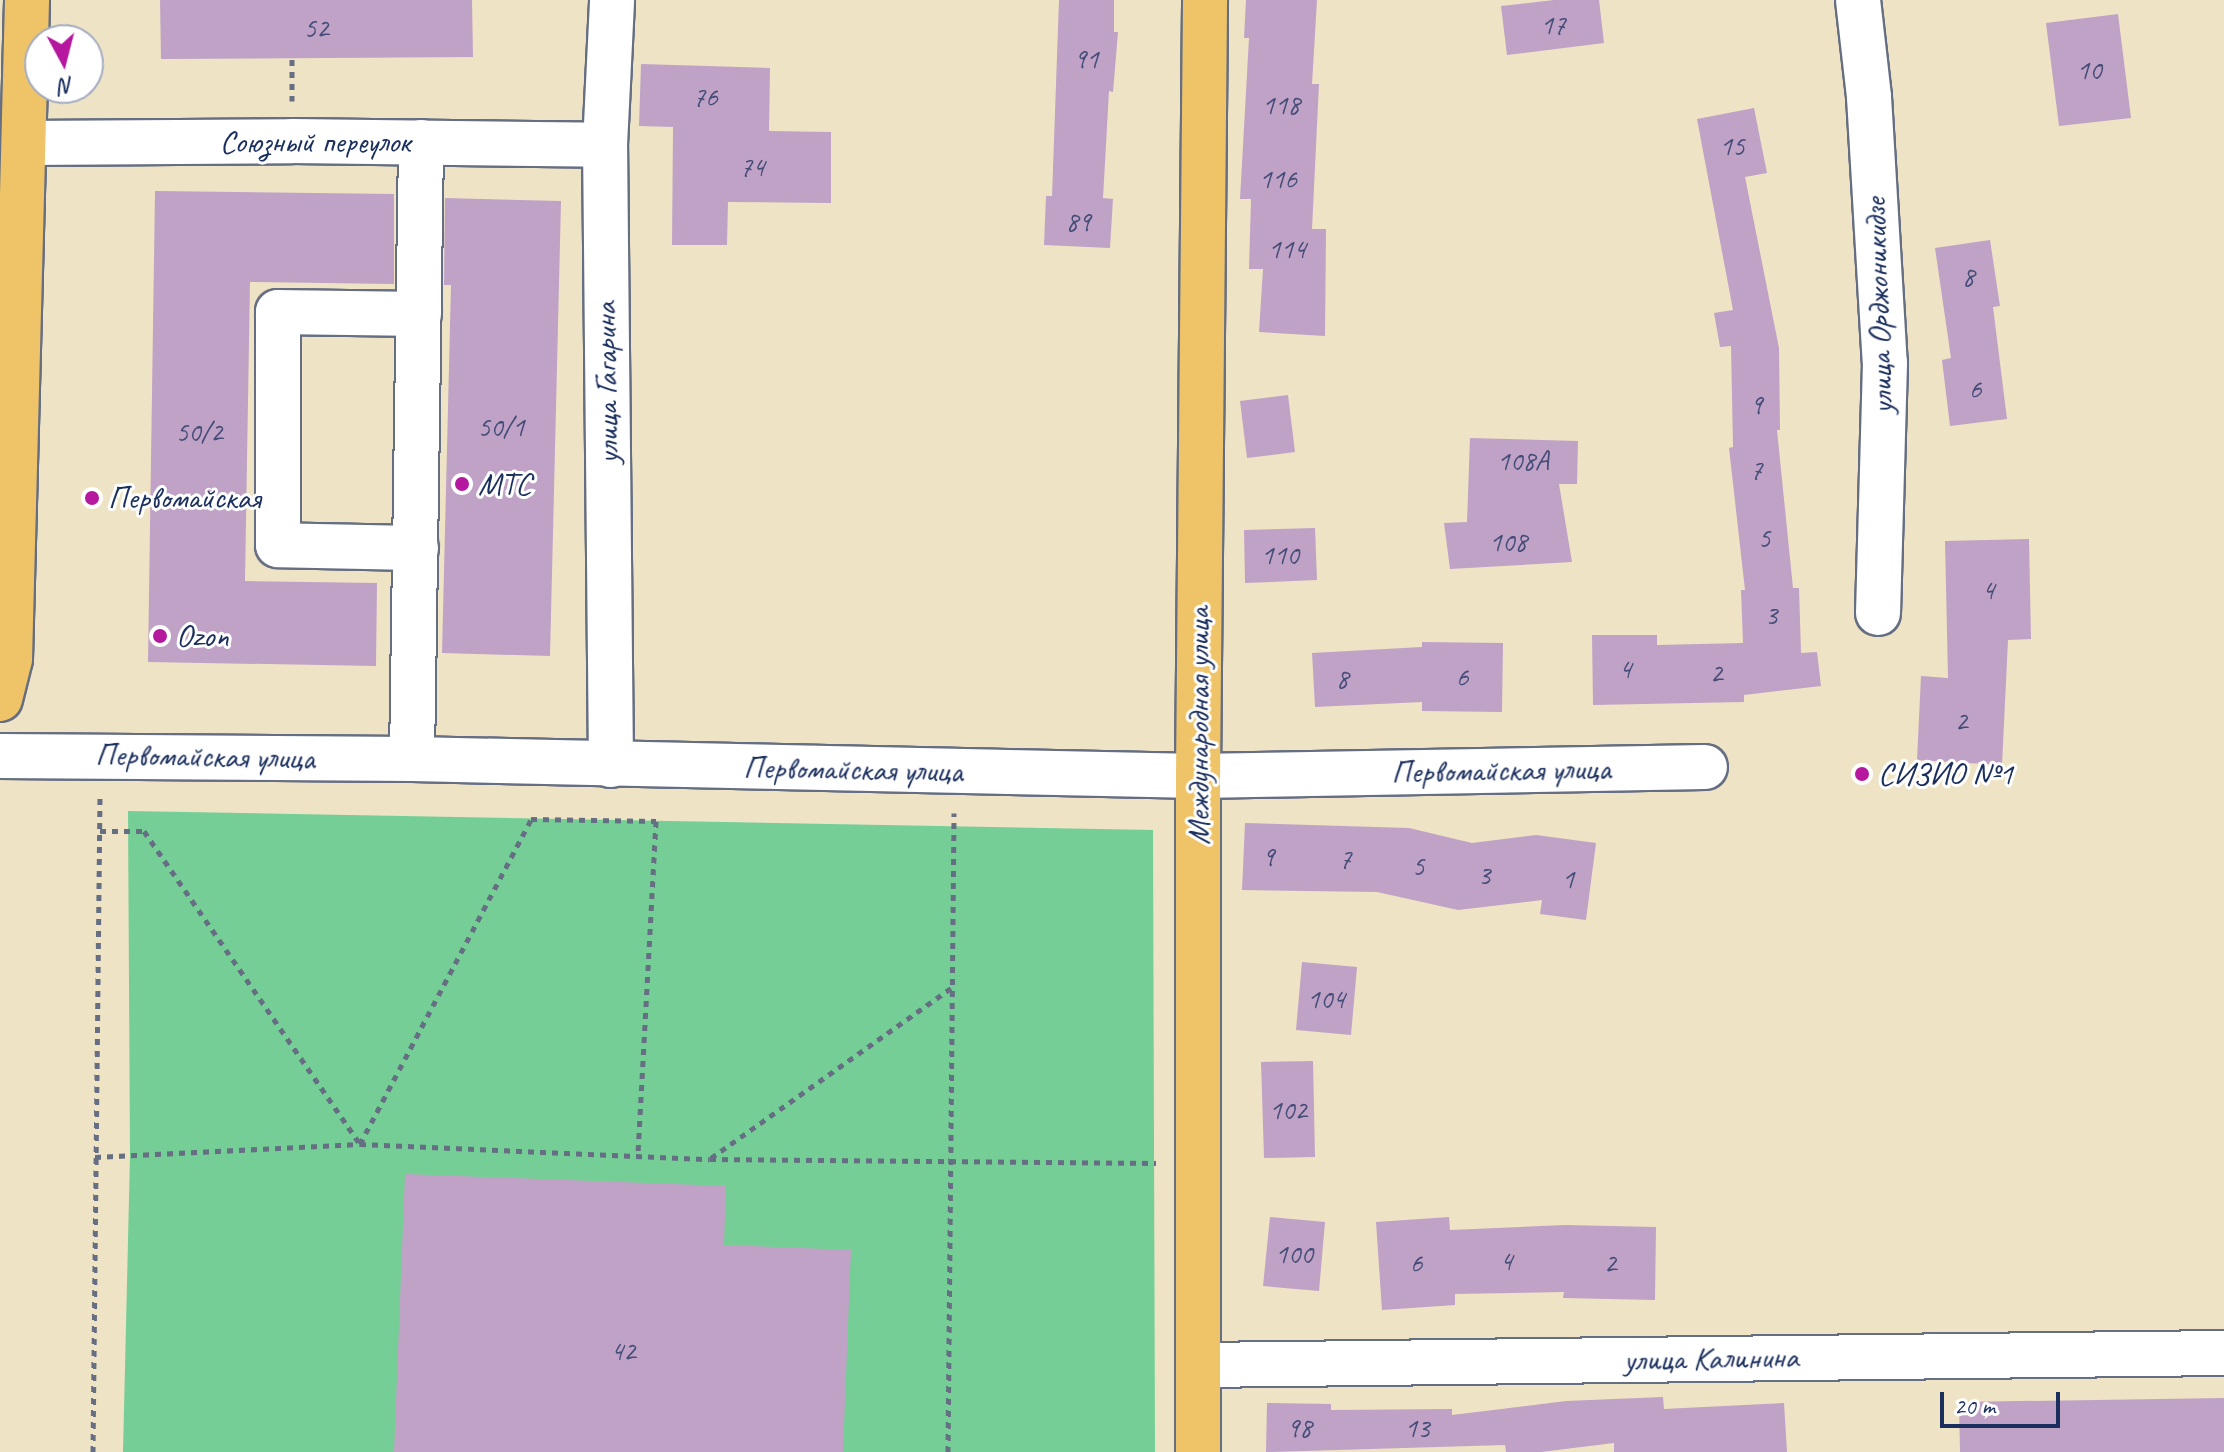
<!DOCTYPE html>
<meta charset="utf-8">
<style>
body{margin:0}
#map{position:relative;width:2224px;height:1452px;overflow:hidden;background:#eee3c5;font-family:Caveat,sans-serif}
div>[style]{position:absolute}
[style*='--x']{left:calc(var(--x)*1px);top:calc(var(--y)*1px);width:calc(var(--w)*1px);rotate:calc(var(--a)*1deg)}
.green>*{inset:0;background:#75ce95}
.building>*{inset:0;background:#bfa2c6}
.path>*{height:5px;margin-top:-2.5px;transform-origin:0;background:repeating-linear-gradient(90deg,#656e82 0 6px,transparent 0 12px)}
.roads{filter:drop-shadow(2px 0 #656e82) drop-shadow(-2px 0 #656e82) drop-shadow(0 2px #656e82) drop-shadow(0 -2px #656e82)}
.minor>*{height:44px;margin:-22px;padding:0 22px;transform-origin:22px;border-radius:22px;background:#fff}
.major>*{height:44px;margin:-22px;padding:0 22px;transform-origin:22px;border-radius:22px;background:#efc469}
.dots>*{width:22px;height:22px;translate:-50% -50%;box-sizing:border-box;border:4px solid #fff;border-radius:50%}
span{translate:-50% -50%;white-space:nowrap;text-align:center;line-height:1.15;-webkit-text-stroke:6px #fff;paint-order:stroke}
.number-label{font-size:28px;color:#444c78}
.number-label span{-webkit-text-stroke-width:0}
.street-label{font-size:32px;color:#1b2f5e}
.poi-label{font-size:32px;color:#1b2f5e}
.left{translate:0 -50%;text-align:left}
.north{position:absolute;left:24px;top:24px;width:80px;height:80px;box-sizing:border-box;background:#fff;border:2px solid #a4acbf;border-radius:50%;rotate:173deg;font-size:22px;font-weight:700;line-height:32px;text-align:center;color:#1b2f5e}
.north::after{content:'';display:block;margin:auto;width:28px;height:36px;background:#b5179e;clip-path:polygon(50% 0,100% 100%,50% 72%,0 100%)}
.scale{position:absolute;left:1940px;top:1392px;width:120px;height:36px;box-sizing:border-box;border:4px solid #1b2f5e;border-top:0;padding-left:10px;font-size:24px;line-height:28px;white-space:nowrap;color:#1b2f5e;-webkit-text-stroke:6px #fff;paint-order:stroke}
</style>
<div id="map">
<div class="green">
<div style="clip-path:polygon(128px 811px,1153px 830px,1155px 1452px,123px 1452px,130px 1156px)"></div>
</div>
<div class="building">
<div style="clip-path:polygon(160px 0,472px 0,473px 57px,161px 59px)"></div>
<div style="clip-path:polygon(1059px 0,1114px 0,1114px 32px,1118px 32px,1113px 92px,1109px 91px,1103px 198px,1113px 199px,1110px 248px,1044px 245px,1046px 196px,1052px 196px)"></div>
<div style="clip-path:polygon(1246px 0,1317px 0,1312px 84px,1319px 84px,1312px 229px,1326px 229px,1325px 336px,1259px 332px,1263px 269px,1249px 269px,1251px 199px,1240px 199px,1249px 38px,1244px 38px)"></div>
<div style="clip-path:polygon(1554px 0,1599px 0,1604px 43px,1507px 55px,1501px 6px)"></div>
<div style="clip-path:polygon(2118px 14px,2131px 118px,2059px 126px,2046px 23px)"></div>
<div style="clip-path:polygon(641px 64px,770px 68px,769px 131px,831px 132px,831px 203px,728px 202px,727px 245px,672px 245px,673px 127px,639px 126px)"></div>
<div style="clip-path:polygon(1754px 108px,1767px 173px,1745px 177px,1779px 348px,1780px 430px,1777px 430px,1793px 588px,1799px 588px,1801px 653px,1817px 652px,1821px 686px,1744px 695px,1744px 702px,1593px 705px,1592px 635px,1657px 635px,1657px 645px,1743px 643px,1741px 590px,1745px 590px,1729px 448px,1733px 447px,1731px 346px,1720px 347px,1714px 313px,1733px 310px,1697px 119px)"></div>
<div style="clip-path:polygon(155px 191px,394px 194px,394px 284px,250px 282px,245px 581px,377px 583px,376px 666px,148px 662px)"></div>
<div style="clip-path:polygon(445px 198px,561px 201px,550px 656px,442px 653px,451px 285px,444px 285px)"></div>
<div style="clip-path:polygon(1990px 240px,2000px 306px,1993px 307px,2007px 419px,1950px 426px,1942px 360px,1951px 358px,1935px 248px)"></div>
<div style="clip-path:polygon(1288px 395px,1295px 452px,1247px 458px,1240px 401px)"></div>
<div style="clip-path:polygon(1470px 438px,1578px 441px,1577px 484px,1559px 484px,1572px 562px,1450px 569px,1444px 523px,1467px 522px)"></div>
<div style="clip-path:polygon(1315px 528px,1317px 580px,1245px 583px,1244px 530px)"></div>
<div style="clip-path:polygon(2029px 539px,2031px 639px,2008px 640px,2002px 765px,1917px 760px,1921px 676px,1948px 678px,1945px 541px)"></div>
<div style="clip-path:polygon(1422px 642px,1503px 643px,1502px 712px,1422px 711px,1422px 702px,1315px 707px,1312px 653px,1422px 647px)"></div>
<div style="clip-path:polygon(1245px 823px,1409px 828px,1472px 843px,1536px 835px,1596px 843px,1586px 920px,1540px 914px,1542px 900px,1458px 910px,1377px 892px,1242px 890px)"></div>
<div style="clip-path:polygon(1302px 962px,1357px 967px,1351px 1035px,1296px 1030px)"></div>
<div style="clip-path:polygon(1313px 1061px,1315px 1157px,1264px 1158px,1261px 1062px)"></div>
<div style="clip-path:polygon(405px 1174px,726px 1186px,724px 1245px,851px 1250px,843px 1452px,394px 1452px)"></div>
<div style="clip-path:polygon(1270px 1217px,1325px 1222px,1319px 1291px,1263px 1286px)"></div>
<div style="clip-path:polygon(1449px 1217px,1450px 1230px,1565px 1225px,1656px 1227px,1655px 1300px,1563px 1298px,1564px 1292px,1455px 1294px,1455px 1305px,1382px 1310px,1376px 1222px)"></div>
<div style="clip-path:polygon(1663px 1397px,1664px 1409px,1784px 1403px,1787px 1452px,1614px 1452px,1614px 1443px,1541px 1452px,1506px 1452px,1505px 1445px,1266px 1452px,1267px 1403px,1331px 1404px,1331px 1410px,1452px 1409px,1452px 1415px,1566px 1401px)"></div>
<div style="clip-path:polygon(2224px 1398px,2224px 1452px,1960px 1452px,1959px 1402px)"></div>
</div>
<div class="path">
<div style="--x:292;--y:101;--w:43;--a:-90"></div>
<div style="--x:100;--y:831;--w:44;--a:0"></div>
<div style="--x:144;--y:831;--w:380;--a:55.4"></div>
<div style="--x:360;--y:1144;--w:367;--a:-62.2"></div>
<div style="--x:531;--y:819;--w:125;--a:0.9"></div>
<div style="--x:656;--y:821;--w:335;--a:93.1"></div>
<div style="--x:95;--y:1157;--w:265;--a:-2.8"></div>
<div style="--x:360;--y:1144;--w:350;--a:2.5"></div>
<div style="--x:710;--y:1159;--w:446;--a:0.5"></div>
<div style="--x:711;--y:1158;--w:294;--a:-35.3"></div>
<div style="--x:93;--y:1452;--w:655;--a:-89.39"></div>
<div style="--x:948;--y:1452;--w:639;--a:-89.46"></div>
</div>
<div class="roads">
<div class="minor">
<div style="--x:1858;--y:0;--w:98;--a:83.5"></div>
<div style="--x:1869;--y:97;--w:266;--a:86.6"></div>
<div style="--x:1885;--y:363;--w:250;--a:91.6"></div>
<div style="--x:25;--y:143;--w:267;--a:-0.4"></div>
<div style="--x:292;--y:141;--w:313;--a:0.7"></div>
<div style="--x:416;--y:548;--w:138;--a:-178.8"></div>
<div style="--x:278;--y:545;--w:233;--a:-90"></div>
<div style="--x:278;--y:312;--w:141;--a:0.8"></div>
<div style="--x:0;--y:756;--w:412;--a:0.4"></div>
<div style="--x:412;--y:759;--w:786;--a:1.24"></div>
<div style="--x:1198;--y:776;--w:507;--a:-1.02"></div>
<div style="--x:412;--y:759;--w:617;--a:-89.16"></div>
<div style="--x:611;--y:765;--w:620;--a:-90.55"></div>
<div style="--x:605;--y:145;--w:145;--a:-87.2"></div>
<div style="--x:1198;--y:1365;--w:1026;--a:-0.67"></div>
</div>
<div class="major">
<div style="--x:0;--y:699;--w:41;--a:-76"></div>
<div style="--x:10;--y:659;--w:659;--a:-88.52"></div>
<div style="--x:1198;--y:1452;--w:676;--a:-90"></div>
<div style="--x:1198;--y:776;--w:776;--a:-89.48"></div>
</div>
</div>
<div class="dots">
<div style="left:462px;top:484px;background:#b5179e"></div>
<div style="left:92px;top:498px;background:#b5179e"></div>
<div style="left:160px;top:636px;background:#b5179e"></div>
<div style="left:1862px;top:774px;background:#b5179e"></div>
</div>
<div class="number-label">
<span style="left:1553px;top:25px">17</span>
<span style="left:316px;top:28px">52</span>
<span style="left:1086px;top:59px">91</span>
<span style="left:2089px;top:70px">10</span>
<span style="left:705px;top:97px">76</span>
<span style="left:1281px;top:105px">118</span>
<span style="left:1732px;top:146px">15</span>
<span style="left:752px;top:167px">74</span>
<span style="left:1278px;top:179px">116</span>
<span style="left:1078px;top:222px">89</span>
<span style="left:1287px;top:249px">114</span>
<span style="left:1968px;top:277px">8</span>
<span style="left:1975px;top:389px">6</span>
<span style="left:1756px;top:405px">9</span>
<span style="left:501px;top:427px">50/1</span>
<span style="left:199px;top:432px">50/2</span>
<span style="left:1523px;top:461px">108А</span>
<span style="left:1756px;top:470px">7</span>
<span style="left:1764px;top:538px">5</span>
<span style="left:1508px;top:542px">108</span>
<span style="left:1280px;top:555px">110</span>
<span style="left:1988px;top:590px">4</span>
<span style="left:1771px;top:615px">3</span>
<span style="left:1625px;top:669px">4</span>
<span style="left:1716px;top:673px">2</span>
<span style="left:1462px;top:677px">6</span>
<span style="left:1342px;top:679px">8</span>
<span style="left:1961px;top:721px">2</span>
<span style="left:1268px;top:857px">9</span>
<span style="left:1345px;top:859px">7</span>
<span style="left:1418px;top:866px">5</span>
<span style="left:1484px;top:875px">3</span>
<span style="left:1568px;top:879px">1</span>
<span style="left:1326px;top:999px">104</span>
<span style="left:1288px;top:1110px">102</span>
<span style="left:1294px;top:1254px">100</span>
<span style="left:1506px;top:1261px">4</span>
<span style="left:1416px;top:1263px">6</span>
<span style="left:1610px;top:1263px">2</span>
<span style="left:623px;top:1351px">42</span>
<span style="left:1299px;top:1428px">98</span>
<span style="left:1417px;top:1428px">13</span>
</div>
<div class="street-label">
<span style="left:315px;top:142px">Союзный переулок</span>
<span style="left:1879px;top:306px;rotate:-92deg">улица Орджоникидзе</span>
<span style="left:607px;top:383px;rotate:-91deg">улица Гагарина</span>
<span style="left:1199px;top:726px;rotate:-90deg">Международная улица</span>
<span style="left:205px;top:757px;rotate:1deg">Первомайская улица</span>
<span style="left:853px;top:770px;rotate:1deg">Первомайская улица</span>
<span style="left:1501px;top:771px;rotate:-1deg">Первомайская улица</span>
<span style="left:1711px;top:1359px;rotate:-1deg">улица Калинина</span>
</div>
<div class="poi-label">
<span class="left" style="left:478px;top:484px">МТС</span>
<span class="left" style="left:108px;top:498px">Первомайская</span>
<span class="left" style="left:176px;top:636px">Ozon</span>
<span class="left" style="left:1878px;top:774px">СИЗИО №1</span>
</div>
<div class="north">N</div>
<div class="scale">20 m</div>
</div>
